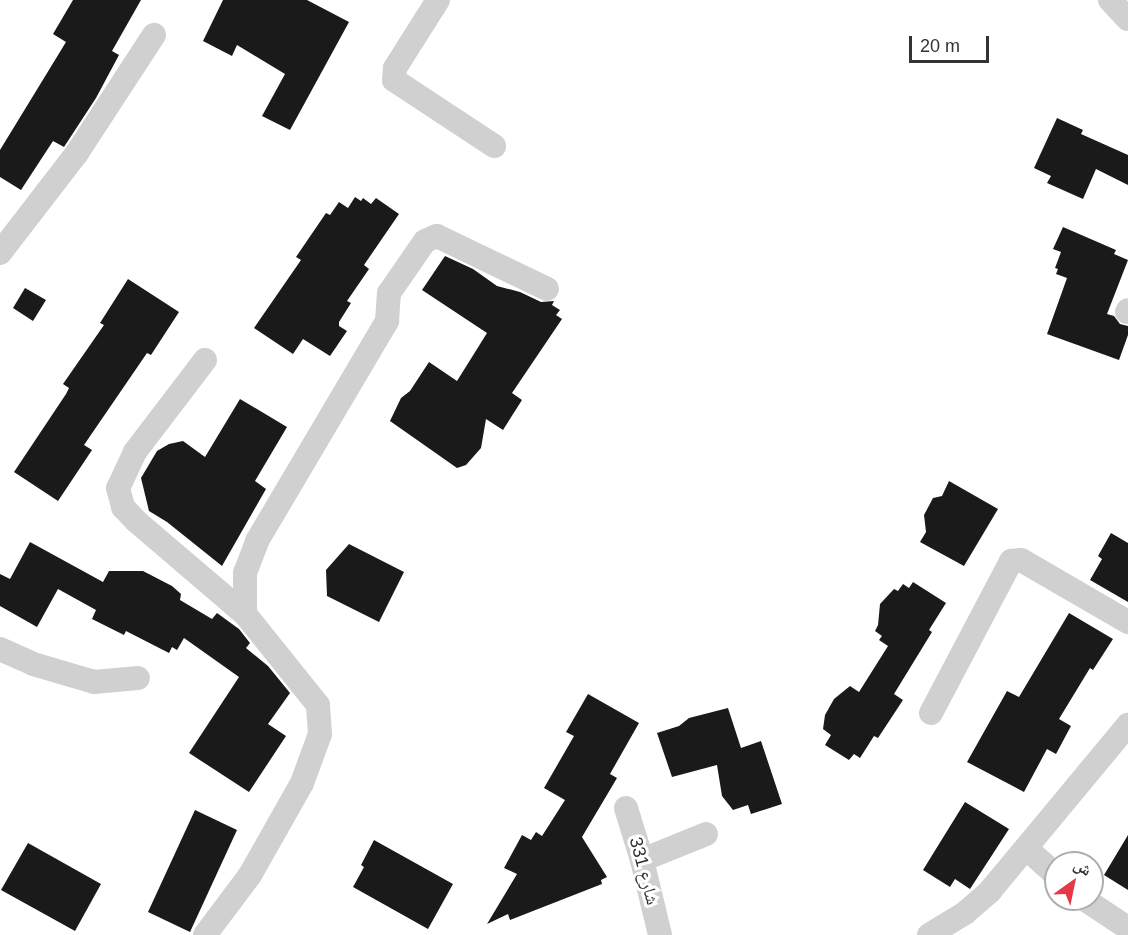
<!DOCTYPE html>
<meta charset="utf-8">
<style>
body{margin:0}
#map{position:relative;width:1128px;height:935px;overflow:hidden;background:#fff;font-family:Arial,"Noto Naskh Arabic",sans-serif}
div>[style]{position:absolute}
[style*='--x']{left:calc(var(--x)*1px);top:calc(var(--y)*1px);width:calc(var(--w)*1px);rotate:calc(var(--a)*1deg)}
.building>*{inset:0;background:#1a1a1a}
.street>*{height:24px;margin:-12px;padding:0 12px;transform-origin:12px;border-radius:12px;background:#d0d0d0}
span{translate:-50% -50%;white-space:nowrap;text-align:center;line-height:1.15;-webkit-text-stroke:6px #fff;paint-order:stroke}
.street-label{font-size:18px;color:#333}
.north{position:absolute;left:1044px;top:851px;width:60px;height:60px;box-sizing:border-box;background:#fff;border:2px solid #adadad;border-radius:50%;rotate:33deg;font-size:16px;font-weight:700;line-height:24px;text-align:center;color:#333}
.north::after{content:'';display:block;margin:auto;width:21px;height:27px;background:#e63946;clip-path:polygon(50% 0,100% 100%,50% 72%,0 100%)}
.scale{position:absolute;left:909px;top:36px;width:80px;height:27px;box-sizing:border-box;border:3px solid #333;border-top:0;padding-left:8px;font-size:18px;line-height:21px;white-space:nowrap;color:#333;-webkit-text-stroke:4px #fff;paint-order:stroke}
</style>
<div id="map">
<div class="building">
<div style="clip-path:polygon(73px 0,141px 0,112px 51px,119px 55px,96px 98px,64px 147px,53px 141px,21px 190px,0 177px,0 150px,66px 42px,53px 34px)"></div>
<div style="clip-path:polygon(223px 0,307px 0,349px 22px,290px 130px,262px 116px,285px 74px,237px 45px,232px 56px,203px 41px)"></div>
<div style="clip-path:polygon(1057px 118px,1083px 130px,1081px 134px,1128px 155px,1128px 185px,1096px 169px,1083px 199px,1047px 183px,1051px 176px,1034px 168px)"></div>
<div style="clip-path:polygon(355px 197px,361px 201px,363px 198px,371px 204px,376px 198px,399px 214px,364px 265px,369px 269px,347px 301px,351px 303px,339px 322px,339px 326px,347px 331px,330px 356px,303px 339px,293px 354px,254px 328px,301px 260px,296px 257px,326px 213px,330px 215px,339px 202px,348px 208px)"></div>
<div style="clip-path:polygon(1063px 227px,1116px 250px,1114px 254px,1128px 260px,1107px 314px,1114px 316px,1120px 324px,1128px 326px,1128px 335px,1119px 360px,1047px 334px,1067px 278px,1056px 274px,1058px 269px,1055px 268px,1061px 252px,1053px 249px)"></div>
<div style="clip-path:polygon(445px 256px,473px 269px,497px 286px,520px 292px,541px 302px,554px 301px,552px 305px,560px 310px,556px 315px,562px 319px,512px 393px,522px 400px,503px 430px,486px 419px,481px 448px,466px 465px,457px 468px,390px 421px,401px 398px,410px 391px,429px 362px,457px 381px,487px 333px,422px 290px)"></div>
<div style="clip-path:polygon(128px 279px,179px 312px,151px 355px,147px 353px,84px 445px,92px 450px,58px 501px,14px 472px,66px 394px,69px 388px,63px 384px,104px 325px,100px 323px)"></div>
<div style="clip-path:polygon(25px 288px,46px 300px,33px 321px,13px 308px)"></div>
<div style="clip-path:polygon(240px 399px,287px 427px,255px 481px,266px 489px,222px 566px,167px 522px,149px 511px,141px 478px,157px 451px,169px 444px,183px 441px,205px 457px)"></div>
<div style="clip-path:polygon(949px 481px,998px 509px,964px 566px,920px 542px,926px 532px,924px 515px,933px 498px,942px 496px)"></div>
<div style="clip-path:polygon(1111px 533px,1128px 543px,1128px 602px,1090px 580px,1102px 559px,1098px 556px)"></div>
<div style="clip-path:polygon(30px 542px,103px 582px,109px 571px,143px 571px,172px 586px,181px 594px,180px 600px,212px 619px,217px 613px,239px 629px,250px 643px,246px 648px,268px 666px,290px 693px,268px 724px,286px 736px,249px 792px,189px 753px,239px 677px,184px 638px,177px 650px,172px 647px,169px 653px,126px 631px,124px 635px,92px 619px,96px 610px,58px 589px,37px 627px,0 606px,0 574px,10px 579px)"></div>
<div style="clip-path:polygon(349px 544px,404px 572px,379px 622px,327px 596px,326px 570px)"></div>
<div style="clip-path:polygon(913px 582px,946px 603px,929px 630px,932px 632px,894px 694px,903px 700px,878px 738px,874px 736px,860px 758px,854px 754px,849px 760px,825px 745px,831px 735px,823px 729px,825px 715px,834px 699px,850px 686px,859px 692px,888px 646px,879px 640px,882px 636px,875px 631px,878px 625px,880px 604px,894px 589px,898px 591px,903px 584px,909px 588px)"></div>
<div style="clip-path:polygon(1069px 613px,1113px 639px,1093px 670px,1090px 668px,1059px 719px,1071px 726px,1056px 754px,1047px 749px,1024px 792px,967px 762px,1007px 691px,1019px 697px)"></div>
<div style="clip-path:polygon(588px 694px,639px 723px,610px 774px,617px 778px,582px 837px,607px 877px,601px 880px,602px 884px,510px 920px,508px 914px,487px 924px,517px 874px,504px 868px,522px 835px,531px 840px,536px 832px,542px 836px,565px 800px,544px 788px,574px 736px,566px 732px)"></div>
<div style="clip-path:polygon(728px 708px,741px 748px,761px 741px,782px 804px,751px 814px,748px 805px,733px 810px,722px 796px,717px 765px,672px 777px,657px 733px,679px 726px,689px 718px)"></div>
<div style="clip-path:polygon(965px 802px,1009px 829px,970px 889px,955px 879px,950px 887px,923px 870px)"></div>
<div style="clip-path:polygon(195px 810px,237px 830px,190px 932px,148px 912px)"></div>
<div style="clip-path:polygon(1128px 835px,1128px 890px,1104px 875px)"></div>
<div style="clip-path:polygon(374px 840px,453px 884px,428px 929px,353px 887px,364px 867px,361px 865px)"></div>
<div style="clip-path:polygon(28px 843px,101px 884px,75px 931px,1px 890px)"></div>
</div>
<div class="street">
<div style="--x:438;--y:0;--w:80;--a:122.3"></div>
<div style="--x:395;--y:68;--w:12;--a:95"></div>
<div style="--x:394;--y:80;--w:120;--a:33.4"></div>
<div style="--x:1110;--y:0;--w:26;--a:47"></div>
<div style="--x:0;--y:253;--w:126;--a:-52.4"></div>
<div style="--x:77;--y:153;--w:141;--a:-56.9"></div>
<div style="--x:1127;--y:312;--w:2;--a:-63"></div>
<div style="--x:205;--y:360;--w:116;--a:127.3"></div>
<div style="--x:135;--y:452;--w:40;--a:115"></div>
<div style="--x:118;--y:488;--w:20;--a:75"></div>
<div style="--x:123;--y:507;--w:19;--a:47"></div>
<div style="--x:136;--y:521;--w:143;--a:40.5"></div>
<div style="--x:0;--y:649;--w:36;--a:24"></div>
<div style="--x:33;--y:664;--w:64;--a:16.4"></div>
<div style="--x:94;--y:682;--w:44;--a:-5.2"></div>
<div style="--x:931;--y:713;--w:172;--a:-62.2"></div>
<div style="--x:1011;--y:561;--w:10;--a:-6"></div>
<div style="--x:1021;--y:560;--w:124;--a:30.1"></div>
<div style="--x:626;--y:808;--w:54;--a:72.9"></div>
<div style="--x:642;--y:860;--w:77;--a:76.5"></div>
<div style="--x:1026;--y:848;--w:40;--a:42"></div>
<div style="--x:642;--y:860;--w:69;--a:-22.1"></div>
<div style="--x:1084;--y:899;--w:53;--a:33.4"></div>
<div style="--x:205;--y:935;--w:75;--a:-53.1"></div>
<div style="--x:250;--y:875;--w:106;--a:-60.5"></div>
<div style="--x:302;--y:783;--w:52;--a:-69.8"></div>
<div style="--x:320;--y:734;--w:29;--a:-94"></div>
<div style="--x:318;--y:705;--w:117;--a:-128.7"></div>
<div style="--x:245;--y:614;--w:41;--a:-90"></div>
<div style="--x:245;--y:573;--w:34;--a:-69"></div>
<div style="--x:257;--y:541;--w:256;--a:-59.4"></div>
<div style="--x:387;--y:321;--w:28;--a:-86"></div>
<div style="--x:389;--y:293;--w:63;--a:-55.3"></div>
<div style="--x:425;--y:241;--w:13;--a:-23"></div>
<div style="--x:437;--y:236;--w:122;--a:25.7"></div>
<div style="--x:929;--y:935;--w:42;--a:-31.4"></div>
<div style="--x:965;--y:913;--w:33;--a:-41"></div>
<div style="--x:990;--y:891;--w:216;--a:-50.3"></div>
</div>
<div class="street-label">
<span style="left:644px;top:871px;rotate:75deg">شارع 331</span>
</div>
<div class="north">ش</div>
<div class="scale">20 m</div>
</div>
